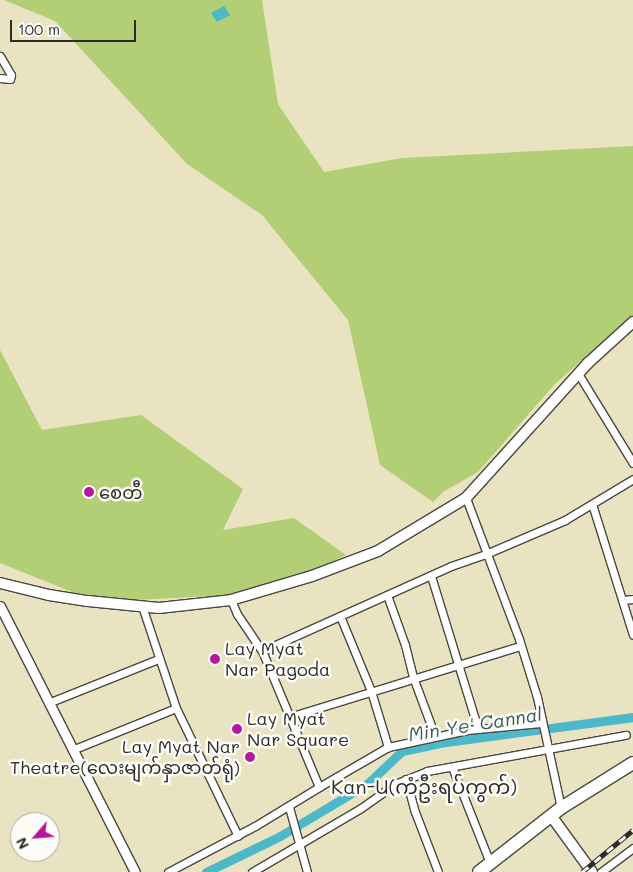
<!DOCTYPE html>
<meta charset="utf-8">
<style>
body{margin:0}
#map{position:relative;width:633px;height:872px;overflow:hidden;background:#e9e3c2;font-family:Mali,"Noto Sans Myanmar",sans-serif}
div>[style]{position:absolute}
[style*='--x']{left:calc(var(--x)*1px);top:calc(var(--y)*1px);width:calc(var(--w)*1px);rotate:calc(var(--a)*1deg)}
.green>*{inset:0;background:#b3cf75}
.water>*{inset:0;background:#4cb8c8}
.canal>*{height:9px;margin:-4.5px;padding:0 4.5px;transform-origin:4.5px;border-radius:4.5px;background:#4cb8c8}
.roads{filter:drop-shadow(1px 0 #484742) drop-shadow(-1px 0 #484742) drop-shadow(0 1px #484742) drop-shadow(0 -1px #484742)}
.minor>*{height:7px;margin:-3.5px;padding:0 3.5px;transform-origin:3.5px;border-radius:3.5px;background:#fff}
.tertiary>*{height:9px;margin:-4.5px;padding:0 4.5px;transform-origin:4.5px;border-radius:4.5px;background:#fff}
.secondary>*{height:10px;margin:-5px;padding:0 5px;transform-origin:5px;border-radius:5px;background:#fff}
.trunk>*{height:12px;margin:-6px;padding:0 6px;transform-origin:6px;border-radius:6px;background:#fff}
.rail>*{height:4.5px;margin-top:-2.25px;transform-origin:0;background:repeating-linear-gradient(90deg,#fdfcf7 0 8px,#2b2b2b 0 16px);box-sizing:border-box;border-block:1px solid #2b2b2b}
.dots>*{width:14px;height:14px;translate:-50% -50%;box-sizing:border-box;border:2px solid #fdfcf7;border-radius:50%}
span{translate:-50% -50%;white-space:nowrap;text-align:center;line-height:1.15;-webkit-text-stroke:5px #fdfcf7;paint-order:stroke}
.poi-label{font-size:18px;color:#2b2b2b}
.left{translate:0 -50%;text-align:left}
.right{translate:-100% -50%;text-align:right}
.water-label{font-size:19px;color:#375c62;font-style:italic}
.quarter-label{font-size:20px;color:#2b2b2b}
.north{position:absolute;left:10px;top:812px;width:50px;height:50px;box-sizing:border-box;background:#fdfcf7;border:1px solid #a9a8a5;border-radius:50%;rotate:243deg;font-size:14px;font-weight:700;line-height:20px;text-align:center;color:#2b2b2b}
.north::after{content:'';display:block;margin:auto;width:18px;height:22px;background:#b5179e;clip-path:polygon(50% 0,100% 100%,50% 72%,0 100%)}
.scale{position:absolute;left:10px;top:20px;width:126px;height:22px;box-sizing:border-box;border:2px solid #2b2b2b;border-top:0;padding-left:6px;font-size:15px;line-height:18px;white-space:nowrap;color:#2b2b2b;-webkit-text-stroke:4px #fdfcf7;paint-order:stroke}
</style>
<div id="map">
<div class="green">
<div style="clip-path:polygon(4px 0,262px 0,278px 104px,324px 172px,402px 158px,633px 146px,633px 315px,555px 384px,478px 472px,443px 492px,433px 502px,380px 465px,348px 320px,262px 215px,187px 164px,55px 21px)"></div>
<div style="clip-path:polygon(0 350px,42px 430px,141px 415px,243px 489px,223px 530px,294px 518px,346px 555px,268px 593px,97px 602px,0 563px)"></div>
</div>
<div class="water">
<div style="clip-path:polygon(224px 6px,230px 15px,217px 22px,211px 13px)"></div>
</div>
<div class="canal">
<div style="--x:206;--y:872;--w:82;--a:-25.9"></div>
<div style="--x:280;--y:836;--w:101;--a:-30.9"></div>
<div style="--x:367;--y:784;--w:48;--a:-43.3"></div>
<div style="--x:402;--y:751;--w:45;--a:-11.6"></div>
<div style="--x:446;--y:742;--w:189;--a:-7.6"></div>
</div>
<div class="roads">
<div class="minor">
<div style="--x:0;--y:56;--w:22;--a:60"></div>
<div style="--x:11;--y:75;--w:4;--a:104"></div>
<div style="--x:10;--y:79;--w:10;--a:-174"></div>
<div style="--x:579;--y:375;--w:103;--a:58.5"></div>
<div style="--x:466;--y:498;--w:151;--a:69.4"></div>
<div style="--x:519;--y:639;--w:61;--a:72.8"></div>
<div style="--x:537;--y:697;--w:114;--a:77.8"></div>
<div style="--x:592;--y:504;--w:137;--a:72.6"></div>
<div style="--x:431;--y:576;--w:160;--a:72.9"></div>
<div style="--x:387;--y:595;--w:53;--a:70.2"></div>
<div style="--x:405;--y:645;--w:33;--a:76"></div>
<div style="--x:413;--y:677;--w:63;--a:69.6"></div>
<div style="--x:623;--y:600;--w:10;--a:-6"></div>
<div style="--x:142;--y:606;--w:108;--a:71.6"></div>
<div style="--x:176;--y:708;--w:142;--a:64.2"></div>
<div style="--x:340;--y:616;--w:81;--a:67.5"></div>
<div style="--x:371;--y:691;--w:59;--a:73.1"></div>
<div style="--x:262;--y:651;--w:207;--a:-24.2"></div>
<div style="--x:451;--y:566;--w:39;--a:-19"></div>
<div style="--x:488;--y:553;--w:84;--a:-23.2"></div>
<div style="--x:565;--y:520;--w:79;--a:-31.1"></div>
<div style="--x:48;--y:703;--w:118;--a:-21.8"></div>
<div style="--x:289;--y:717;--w:242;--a:-17.1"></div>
<div style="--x:72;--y:750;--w:112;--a:-22"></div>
<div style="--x:452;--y:767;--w:103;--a:68.4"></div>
<div style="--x:406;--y:779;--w:34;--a:75"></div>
<div style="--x:415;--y:812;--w:64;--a:69"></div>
<div style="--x:319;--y:787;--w:80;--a:-30.1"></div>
<div style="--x:388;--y:747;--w:81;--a:-12.1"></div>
<div style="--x:467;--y:730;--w:74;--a:-5.4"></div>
<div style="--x:289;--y:807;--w:67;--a:74.5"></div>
<div style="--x:168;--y:872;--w:98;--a:-27.9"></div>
<div style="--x:255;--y:826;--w:75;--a:-31.4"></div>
<div style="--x:319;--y:787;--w:147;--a:-112.7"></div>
<div style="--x:262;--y:651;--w:45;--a:-124"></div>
<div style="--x:237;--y:614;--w:15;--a:-113"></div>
<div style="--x:252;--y:872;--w:126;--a:-30.4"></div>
<div style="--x:361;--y:808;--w:42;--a:-35.2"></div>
<div style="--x:395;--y:784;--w:35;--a:-22"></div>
<div style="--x:427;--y:771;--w:202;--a:-10.3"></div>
<div style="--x:601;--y:872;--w:40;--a:-37"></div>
</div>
<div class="tertiary">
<div style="--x:0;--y:606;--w:298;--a:63.1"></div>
</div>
<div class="secondary">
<div style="--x:0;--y:583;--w:50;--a:13.8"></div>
<div style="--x:49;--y:595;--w:39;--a:9"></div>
<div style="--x:88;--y:601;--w:71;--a:5.6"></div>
<div style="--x:159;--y:608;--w:72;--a:-6.3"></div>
<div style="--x:231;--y:600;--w:84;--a:-16.5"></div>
<div style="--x:312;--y:576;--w:71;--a:-20.7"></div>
<div style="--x:378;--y:551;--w:103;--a:-31.1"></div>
<div style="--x:466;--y:498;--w:182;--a:-47.9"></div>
<div style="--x:588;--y:363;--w:61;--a:-42.3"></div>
<div style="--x:552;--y:817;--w:68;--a:54"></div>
</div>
<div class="trunk">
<div style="--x:479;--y:872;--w:104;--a:-38"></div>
<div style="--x:561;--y:808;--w:85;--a:-32"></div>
</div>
</div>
<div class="rail">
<div style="--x:582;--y:872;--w:66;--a:-39.5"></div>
</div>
<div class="dots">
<div style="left:89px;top:492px;background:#b5179e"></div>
<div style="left:215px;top:659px;background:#b5179e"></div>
<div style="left:237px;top:729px;background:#b5179e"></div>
<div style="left:250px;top:757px;background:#b5179e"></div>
</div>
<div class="poi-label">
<span class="left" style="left:99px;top:492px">စေတီ</span>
<span class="left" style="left:225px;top:659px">Lay Myat<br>Nar Pagoda</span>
<span class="left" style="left:247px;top:729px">Lay Myat<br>Nar Square</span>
<span class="right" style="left:240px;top:757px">Lay Myat Nar<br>Theatre(လေးမျက်နှာဇာတ်ရုံ)</span>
</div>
<div class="water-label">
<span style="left:475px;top:724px;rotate:-9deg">Min Ye' Cannal</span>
</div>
<div class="quarter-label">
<span style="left:424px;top:786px">Kan-U(ကံဦးရပ်ကွက်)</span>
</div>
<div class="north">N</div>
<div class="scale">100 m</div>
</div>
